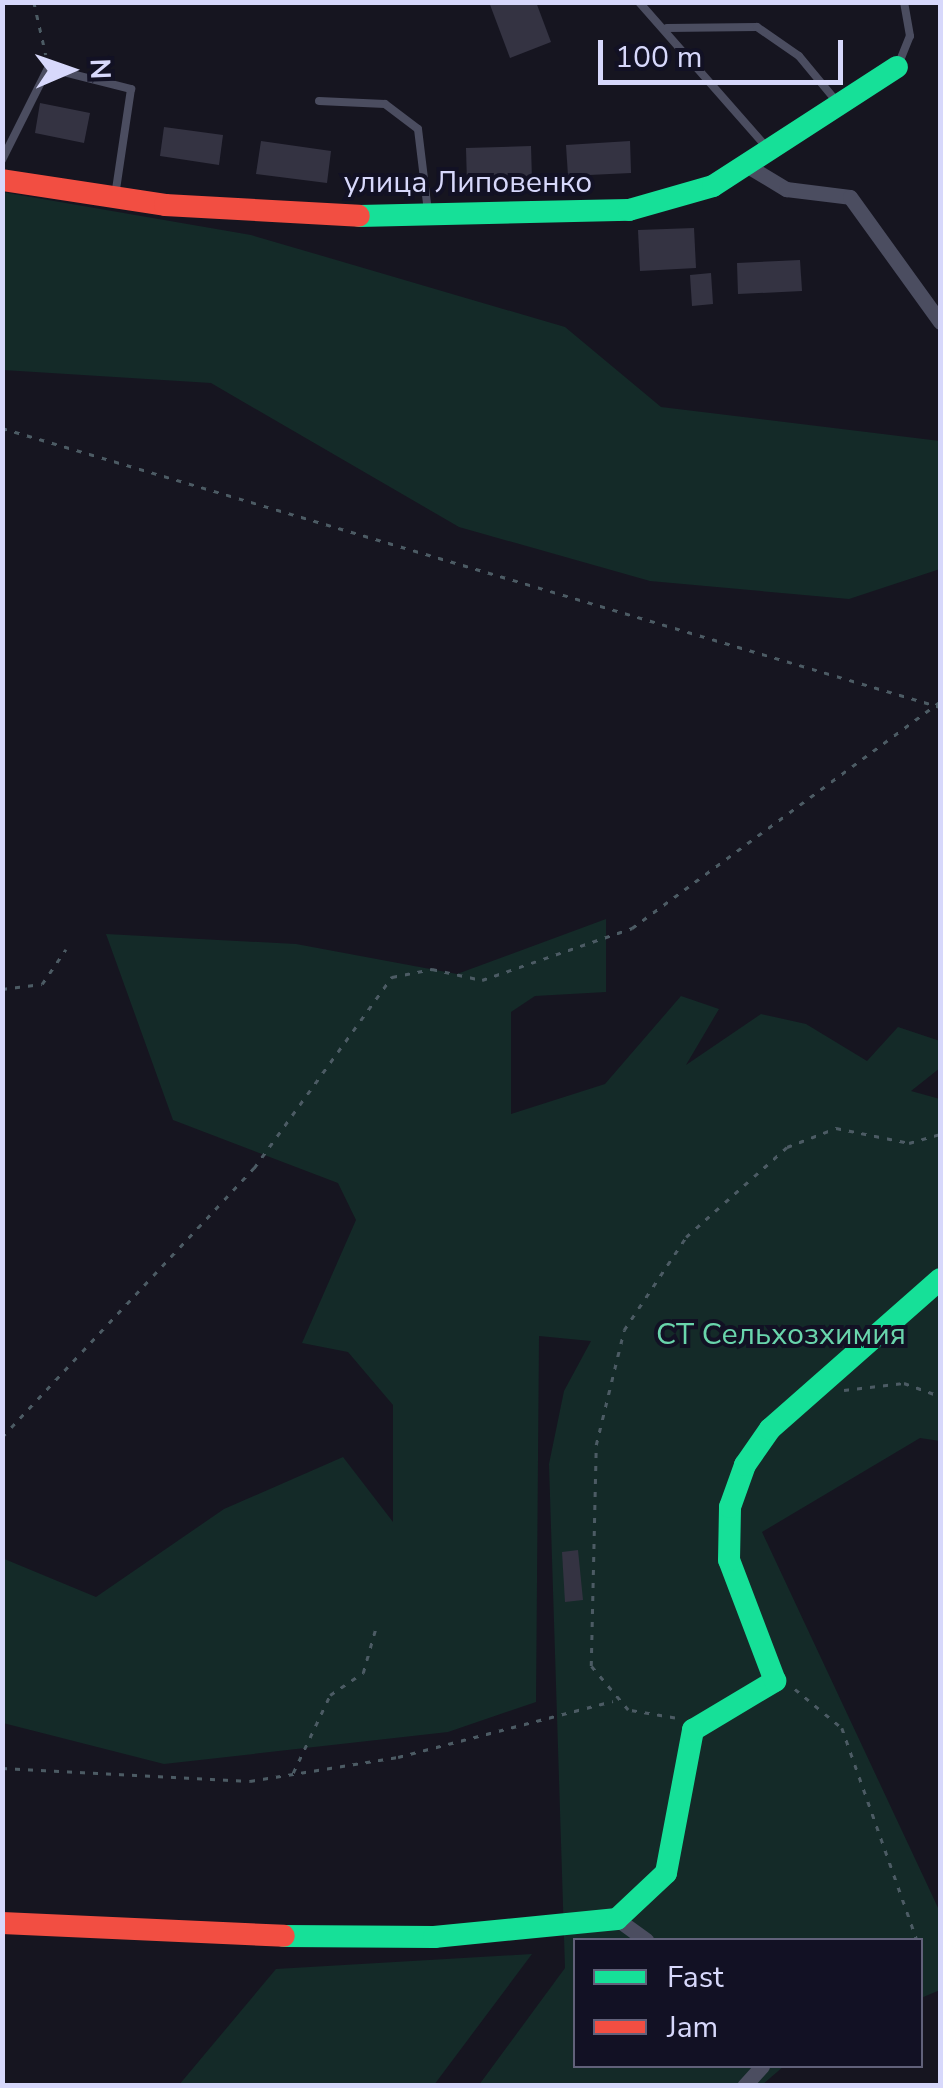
<!DOCTYPE html>
<meta charset="utf-8">
<style>
body{margin:0}
#map{position:relative;width:943px;height:2088px;overflow:hidden;background:#161520;font-family:"Nunito Sans",sans-serif}
div>[style]{position:absolute}
[style*='--x']{left:calc(var(--x)*1px);top:calc(var(--y)*1px);width:calc(var(--w)*1px);rotate:calc(var(--a)*1deg)}
.green>*{inset:0;background:#142a28}
.building>*{inset:0;background:#343342}
.path>*{height:2.5px;margin-top:-1.25px;transform-origin:0;background:repeating-linear-gradient(90deg,#4c5b64 0 5px,transparent 0 13px)}
.lane>*{height:8px;margin:-4px;padding:0 4px;transform-origin:4px;border-radius:4px;background:#4b4d60}
.street>*{height:15px;margin:-7.5px;padding:0 7.5px;transform-origin:7.5px;border-radius:7.5px;background:#4b4d60}
.fast>*{height:22px;margin:-11px;padding:0 11px;transform-origin:11px;border-radius:11px;background:#16e098}
.jam>*{height:22px;margin:-11px;padding:0 11px;transform-origin:11px;border-radius:11px;background:#f24e42}
span{translate:-50% -50%;white-space:nowrap;text-align:center;line-height:1.15;-webkit-text-stroke:8px #121124;paint-order:stroke}
.street-label{font-size:30px;color:#d7d8fb}
.park-label{font-size:30px;color:#69d5ac}
.frame{position:absolute;inset:0;border:5px solid #d7d8fb;pointer-events:none}
.legend{position:absolute;left:573px;top:1938px;width:350px;height:130px;box-sizing:border-box;background:#121124;border:2px solid #61617a;margin:0;padding:12px 18px;list-style:none;font-size:30px;color:#d7d8fb}
.legend li{display:flex;align-items:center;gap:20px;height:50px}
.legend b{width:50px;border:2px solid #61617a}
.north{position:absolute;left:20px;top:20px;width:100px;height:100px;-webkit-text-stroke:8px #121124;paint-order:stroke;rotate:88deg;font-size:28px;font-weight:700;line-height:40px;text-align:center;color:#d7d8fb}
.north::after{content:'';display:block;margin:auto;width:35px;height:45px;background:#d7d8fb;clip-path:polygon(50% 0,100% 100%,50% 72%,0 100%)}
.scale{position:absolute;left:598px;top:40px;width:245px;height:45px;box-sizing:border-box;border:5px solid #d7d8fb;border-top:0;padding-left:12px;font-size:30px;line-height:35px;white-space:nowrap;color:#d7d8fb;-webkit-text-stroke:8px #121124;paint-order:stroke}
</style>
<div id="map">
<div class="green">
<div style="clip-path:polygon(2px 192px,251px 235px,565px 327px,661px 407px,940px 441px,940px 569px,849px 599px,650px 581px,459px 527px,211px 383px,3px 370px)"></div>
<div style="clip-path:polygon(606px 919px,606px 992px,535px 996px,511px 1012px,511px 1114px,605px 1084px,681px 996px,719px 1009px,686px 1065px,761px 1014px,806px 1024px,867px 1061px,898px 1027px,940px 1041px,940px 1068px,911px 1091px,940px 1099px,940px 1441px,920px 1438px,762px 1532px,940px 1912px,940px 1990px,921px 1998px,920px 1940px,576px 1940px,576px 2066px,784px 2066px,762px 2085px,479px 2085px,565px 1968px,549px 1464px,564px 1391px,591px 1341px,539px 1336px,536px 1702px,448px 1732px,164px 1764px,3px 1723px,2px 1558px,96px 1597px,224px 1509px,343px 1457px,393px 1522px,393px 1405px,348px 1352px,302px 1343px,356px 1220px,338px 1183px,173px 1120px,106px 934px,296px 944px,457px 974px)"></div>
<div style="clip-path:polygon(532px 1954px,434px 2085px,179px 2085px,276px 1969px)"></div>
</div>
<div class="building">
<div style="clip-path:polygon(489px 2px,536px 2px,551px 42px,510px 58px)"></div>
<div style="clip-path:polygon(40px 103px,90px 113px,84px 143px,35px 133px)"></div>
<div style="clip-path:polygon(164px 127px,223px 135px,219px 165px,160px 156px)"></div>
<div style="clip-path:polygon(261px 141px,331px 151px,327px 183px,256px 174px)"></div>
<div style="clip-path:polygon(630px 141px,631px 173px,568px 176px,566px 145px)"></div>
<div style="clip-path:polygon(531px 146px,532px 181px,467px 183px,466px 148px)"></div>
<div style="clip-path:polygon(694px 228px,696px 268px,640px 271px,638px 230px)"></div>
<div style="clip-path:polygon(800px 260px,802px 291px,738px 294px,737px 263px)"></div>
<div style="clip-path:polygon(711px 273px,713px 304px,692px 306px,690px 275px)"></div>
<div style="clip-path:polygon(578px 1550px,583px 1600px,565px 1602px,562px 1552px)"></div>
</div>
<div class="path">
<div style="--x:34;--y:2;--w:54;--a:77.2"></div>
<div style="--x:2;--y:428;--w:979;--a:16.56"></div>
<div style="--x:2;--y:989;--w:40;--a:-7.1"></div>
<div style="--x:42;--y:984;--w:42;--a:-55.6"></div>
<div style="--x:844;--y:1390;--w:60;--a:-6.7"></div>
<div style="--x:904;--y:1383;--w:38;--a:20"></div>
<div style="--x:2;--y:1437;--w:369;--a:-46.9"></div>
<div style="--x:254;--y:1168;--w:236;--a:-54.2"></div>
<div style="--x:392;--y:977;--w:41;--a:-11.3"></div>
<div style="--x:432;--y:969;--w:51;--a:12.4"></div>
<div style="--x:482;--y:980;--w:159;--a:-19.1"></div>
<div style="--x:632;--y:928;--w:382;--a:-36.3"></div>
<div style="--x:795;--y:1689;--w:61;--a:39.7"></div>
<div style="--x:842;--y:1728;--w:225;--a:70.5"></div>
<div style="--x:675;--y:1718;--w:48;--a:-170.3"></div>
<div style="--x:628;--y:1710;--w:57;--a:-130.1"></div>
<div style="--x:591;--y:1666;--w:221;--a:-88.7"></div>
<div style="--x:596;--y:1445;--w:118;--a:-76.3"></div>
<div style="--x:624;--y:1330;--w:112;--a:-56.3"></div>
<div style="--x:686;--y:1237;--w:135;--a:-41.7"></div>
<div style="--x:787;--y:1147;--w:53;--a:-21.2"></div>
<div style="--x:836;--y:1128;--w:75;--a:11.6"></div>
<div style="--x:909;--y:1143;--w:32;--a:-16"></div>
<div style="--x:2;--y:1768;--w:248;--a:3"></div>
<div style="--x:250;--y:1781;--w:150;--a:-9.2"></div>
<div style="--x:398;--y:1757;--w:222;--a:-14.6"></div>
<div style="--x:293;--y:1773;--w:86;--a:-64.6"></div>
<div style="--x:330;--y:1695;--w:40;--a:-34"></div>
<div style="--x:363;--y:1673;--w:48;--a:-74.2"></div>
<div style="--x:920;--y:1946;--w:34;--a:90"></div>
</div>
<div class="lane">
<div style="--x:639;--y:2;--w:196;--a:48.7"></div>
<div style="--x:667;--y:28;--w:90;--a:-0.6"></div>
<div style="--x:757;--y:27;--w:51;--a:34.6"></div>
<div style="--x:799;--y:56;--w:60;--a:50.4"></div>
<div style="--x:899;--y:63;--w:29;--a:-68"></div>
<div style="--x:910;--y:36;--w:35;--a:-100"></div>
<div style="--x:319;--y:101;--w:66;--a:2.6"></div>
<div style="--x:385;--y:104;--w:41;--a:37.1"></div>
<div style="--x:418;--y:129;--w:84;--a:83.1"></div>
<div style="--x:2;--y:160;--w:103;--a:-63.4"></div>
<div style="--x:48;--y:68;--w:86;--a:14.2"></div>
<div style="--x:131;--y:89;--w:108;--a:98.5"></div>
</div>
<div class="street">
<div style="--x:746;--y:165;--w:47;--a:31"></div>
<div style="--x:786;--y:189;--w:64;--a:7.1"></div>
<div style="--x:850;--y:197;--w:154;--a:54.2"></div>
<div style="--x:617;--y:1919;--w:36;--a:36"></div>
<div style="--x:744;--y:2086;--w:27;--a:-48"></div>
</div>
<div class="fast">
<div style="--x:359;--y:216;--w:270;--a:-1.3"></div>
<div style="--x:629;--y:210;--w:87;--a:-15.9"></div>
<div style="--x:713;--y:186;--w:219;--a:-32.9"></div>
<div style="--x:284;--y:1936;--w:150;--a:0.4"></div>
<div style="--x:434;--y:1937;--w:184;--a:-5.6"></div>
<div style="--x:617;--y:1919;--w:67;--a:-43.2"></div>
<div style="--x:666;--y:1873;--w:146;--a:-79.3"></div>
<div style="--x:693;--y:1730;--w:96;--a:-30.9"></div>
<div style="--x:775;--y:1681;--w:129;--a:-110.8"></div>
<div style="--x:729;--y:1560;--w:53;--a:-88.9"></div>
<div style="--x:730;--y:1507;--w:45;--a:-70.3"></div>
<div style="--x:745;--y:1465;--w:44;--a:-55.2"></div>
<div style="--x:770;--y:1429;--w:227;--a:-41.4"></div>
</div>
<div class="jam">
<div style="--x:2;--y:180;--w:165;--a:8.7"></div>
<div style="--x:165;--y:205;--w:194;--a:3.2"></div>
<div style="--x:2;--y:1923;--w:282;--a:2.6"></div>
</div>
<div class="street-label">
<span style="left:468px;top:183px">улица Липовенко</span>
</div>
<div class="park-label">
<span style="left:781px;top:1335px">СТ Сельхозхимия</span>
</div>
<div class="frame"></div>
<ul class="legend">
<li><b style="height:12px;background:#16e098"></b>Fast</li>
<li><b style="height:12px;background:#f24e42"></b>Jam</li>
</ul>
<div class="north">N</div>
<div class="scale">100 m</div>
</div>
